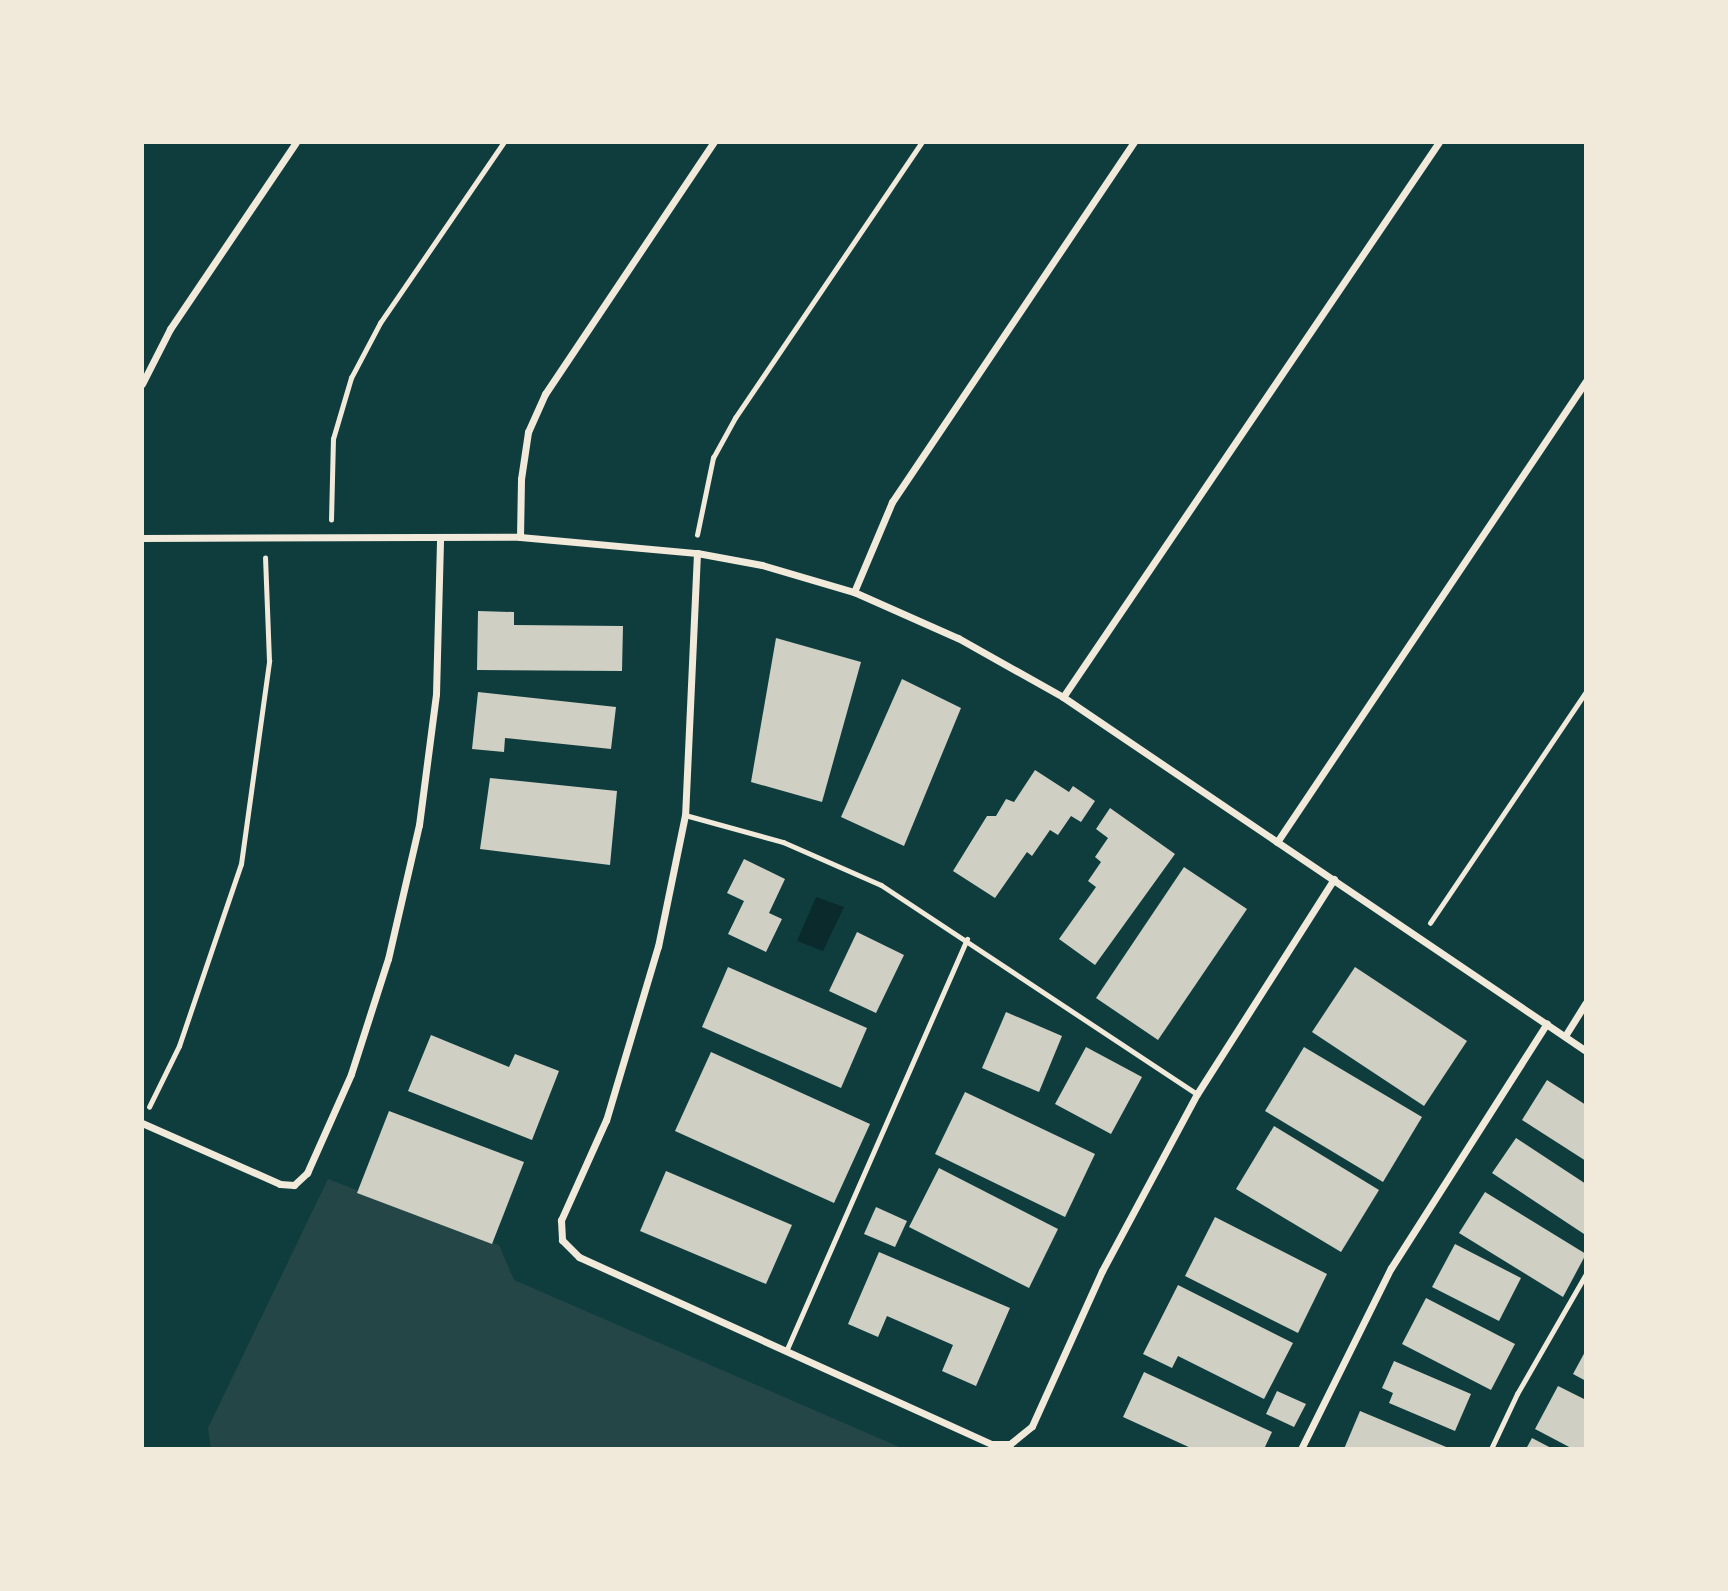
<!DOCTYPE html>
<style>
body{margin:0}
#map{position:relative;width:1728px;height:1591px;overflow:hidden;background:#0f3d3e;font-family:"PT Sans Narrow",sans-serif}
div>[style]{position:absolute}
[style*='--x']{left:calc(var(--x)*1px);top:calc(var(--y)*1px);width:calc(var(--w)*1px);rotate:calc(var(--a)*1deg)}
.green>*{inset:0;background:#244646}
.water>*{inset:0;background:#0a2a2b}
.building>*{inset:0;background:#cfcfc3}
.path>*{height:4.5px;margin:-2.25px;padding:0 2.25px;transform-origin:2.25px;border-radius:2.25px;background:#f1e9da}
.service>*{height:5px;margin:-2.5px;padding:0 2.5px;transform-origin:2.5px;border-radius:2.5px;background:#f1e9da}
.minor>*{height:7px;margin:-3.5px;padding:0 3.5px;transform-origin:3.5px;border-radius:3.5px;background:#f1e9da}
span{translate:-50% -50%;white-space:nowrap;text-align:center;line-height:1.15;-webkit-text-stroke:5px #f1e9da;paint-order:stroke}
.frame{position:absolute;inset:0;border:144px solid #f1e9da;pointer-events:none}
</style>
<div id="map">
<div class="green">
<div style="clip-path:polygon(328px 1179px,499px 1245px,514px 1280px,904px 1449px,211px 1449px,208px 1428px)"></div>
</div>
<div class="water">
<div style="clip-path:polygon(816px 897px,844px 907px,823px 951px,797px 941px)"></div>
</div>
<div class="building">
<div style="clip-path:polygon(478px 611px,514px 612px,514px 625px,623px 626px,622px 671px,477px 670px)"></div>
<div style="clip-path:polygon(776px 638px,861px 662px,822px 802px,751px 782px)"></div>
<div style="clip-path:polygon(902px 679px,961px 708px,904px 846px,841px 817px)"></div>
<div style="clip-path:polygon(478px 692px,616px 707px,611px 749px,505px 738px,504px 752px,472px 749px)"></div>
<div style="clip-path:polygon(1035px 770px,1069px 792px,1073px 786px,1095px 801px,1081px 822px,1071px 816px,1058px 835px,1050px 830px,1032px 856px,1027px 852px,995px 898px,953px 871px,987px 816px,996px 816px,1006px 799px,1014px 802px)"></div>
<div style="clip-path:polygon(490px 778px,617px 791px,610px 865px,480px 849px)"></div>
<div style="clip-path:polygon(1110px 808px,1175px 854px,1095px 965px,1059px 939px,1096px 887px,1088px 881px,1101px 862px,1095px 857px,1108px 838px,1096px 829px)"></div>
<div style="clip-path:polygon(744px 859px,785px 879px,769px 913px,782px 919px,766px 952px,728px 934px,744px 901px,727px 893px)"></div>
<div style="clip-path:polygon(1184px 867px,1247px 909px,1158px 1040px,1096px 998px)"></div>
<div style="clip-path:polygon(857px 932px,904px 955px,876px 1013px,829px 991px)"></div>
<div style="clip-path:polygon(728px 967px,867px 1028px,841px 1088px,702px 1027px)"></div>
<div style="clip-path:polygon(1355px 967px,1467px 1041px,1424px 1106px,1312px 1032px)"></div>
<div style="clip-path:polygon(1006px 1012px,1062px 1036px,1039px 1092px,982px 1068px)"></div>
<div style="clip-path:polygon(431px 1035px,509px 1067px,515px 1054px,559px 1071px,532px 1140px,408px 1091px)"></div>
<div style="clip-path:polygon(1086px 1047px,1142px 1077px,1111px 1134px,1055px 1104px)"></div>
<div style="clip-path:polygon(1304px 1047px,1422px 1117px,1383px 1182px,1265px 1111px)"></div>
<div style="clip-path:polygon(711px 1052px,870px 1124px,834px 1203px,675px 1131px)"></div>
<div style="clip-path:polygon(1547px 1080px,1586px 1105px,1586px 1161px,1522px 1120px)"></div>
<div style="clip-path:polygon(965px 1092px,1095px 1154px,1065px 1217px,935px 1154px)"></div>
<div style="clip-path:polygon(389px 1111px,524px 1162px,492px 1244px,357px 1193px)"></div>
<div style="clip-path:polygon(1274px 1126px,1379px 1190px,1341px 1252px,1236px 1189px)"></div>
<div style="clip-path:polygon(1516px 1138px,1586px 1184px,1584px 1234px,1492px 1173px)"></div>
<div style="clip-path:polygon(939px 1168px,1058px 1229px,1029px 1288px,909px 1227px)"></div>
<div style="clip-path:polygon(666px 1171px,792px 1225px,766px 1284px,640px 1231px)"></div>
<div style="clip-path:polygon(1485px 1192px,1586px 1254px,1563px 1297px,1459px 1233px)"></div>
<div style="clip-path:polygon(876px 1207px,907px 1221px,895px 1247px,864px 1234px)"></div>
<div style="clip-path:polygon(1215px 1217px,1327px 1274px,1298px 1333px,1185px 1276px)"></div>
<div style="clip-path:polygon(1455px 1244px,1521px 1278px,1499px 1321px,1432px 1287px)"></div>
<div style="clip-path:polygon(879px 1252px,1010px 1308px,976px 1386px,942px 1371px,953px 1345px,887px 1316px,878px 1337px,848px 1324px)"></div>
<div style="clip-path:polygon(1178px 1285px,1293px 1343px,1264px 1399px,1178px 1356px,1172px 1368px,1143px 1354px)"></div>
<div style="clip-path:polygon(1426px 1298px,1515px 1344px,1491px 1390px,1402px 1344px)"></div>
<div style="clip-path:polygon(1586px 1350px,1586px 1381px,1573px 1374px)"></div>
<div style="clip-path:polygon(1394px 1361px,1471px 1394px,1455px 1431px,1389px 1403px,1393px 1393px,1382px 1388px)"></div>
<div style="clip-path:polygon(1144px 1372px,1272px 1432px,1264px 1449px,1193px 1449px,1123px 1417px)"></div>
<div style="clip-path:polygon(1558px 1386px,1586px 1400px,1586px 1449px,1573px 1449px,1535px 1429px)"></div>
<div style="clip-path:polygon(1277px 1391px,1306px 1404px,1294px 1427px,1266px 1414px)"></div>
<div style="clip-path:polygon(1360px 1411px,1451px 1449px,1344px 1449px)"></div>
<div style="clip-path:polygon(1532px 1438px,1553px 1449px,1526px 1449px)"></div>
</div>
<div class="path">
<div style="--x:331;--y:520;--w:81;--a:-88.6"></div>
<div style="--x:333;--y:439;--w:64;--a:-73.6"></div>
<div style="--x:351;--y:378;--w:62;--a:-62.2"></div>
<div style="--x:380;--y:323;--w:219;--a:-55.6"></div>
<div style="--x:697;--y:535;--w:79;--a:-78.3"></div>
<div style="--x:713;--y:458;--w:46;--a:-61.2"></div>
<div style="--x:735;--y:418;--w:333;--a:-55.9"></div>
<div style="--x:1430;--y:923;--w:279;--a:-56"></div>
<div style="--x:149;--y:1107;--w:68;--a:-63.8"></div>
<div style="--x:179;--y:1046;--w:192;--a:-71.2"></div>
<div style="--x:241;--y:864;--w:205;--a:-82.1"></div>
<div style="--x:269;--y:661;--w:103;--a:-92.2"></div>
<div style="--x:1491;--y:1449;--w:61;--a:-64.7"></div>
<div style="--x:1517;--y:1394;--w:138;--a:-60.1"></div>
</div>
<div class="service">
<div style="--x:685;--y:815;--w:102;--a:15.4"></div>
<div style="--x:783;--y:842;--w:107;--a:23.7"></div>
<div style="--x:881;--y:885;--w:379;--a:33.5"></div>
<div style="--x:787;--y:1349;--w:448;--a:-66.3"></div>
</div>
<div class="minor">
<div style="--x:142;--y:384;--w:62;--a:-63"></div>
<div style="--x:170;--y:329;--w:225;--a:-56"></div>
<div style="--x:520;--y:537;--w:58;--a:-89"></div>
<div style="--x:521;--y:479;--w:48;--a:-81.5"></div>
<div style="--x:528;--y:432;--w:42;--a:-65.9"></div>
<div style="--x:545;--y:394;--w:303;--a:-56.2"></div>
<div style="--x:142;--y:538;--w:378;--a:-0.2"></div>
<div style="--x:520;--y:537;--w:178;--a:5.2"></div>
<div style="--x:697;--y:553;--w:66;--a:10.5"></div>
<div style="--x:762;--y:565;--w:96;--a:16.4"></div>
<div style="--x:854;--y:592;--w:114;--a:23.9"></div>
<div style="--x:958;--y:638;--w:120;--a:29.3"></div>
<div style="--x:1063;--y:697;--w:632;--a:34.09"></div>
<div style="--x:697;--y:553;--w:262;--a:92.6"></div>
<div style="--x:685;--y:815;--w:134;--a:101.6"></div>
<div style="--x:658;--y:946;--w:182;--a:106.6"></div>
<div style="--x:606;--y:1120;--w:110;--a:114.2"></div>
<div style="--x:561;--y:1220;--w:20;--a:87"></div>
<div style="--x:562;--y:1240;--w:24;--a:45"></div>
<div style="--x:579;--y:1257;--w:453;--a:24.4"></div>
<div style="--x:992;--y:1444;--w:18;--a:0"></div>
<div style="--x:1010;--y:1444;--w:28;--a:-39"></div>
<div style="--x:1032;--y:1426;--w:170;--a:-65.7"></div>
<div style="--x:1102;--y:1271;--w:201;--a:-61.8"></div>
<div style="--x:1197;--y:1094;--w:255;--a:-57.5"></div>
<div style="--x:854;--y:592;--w:98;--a:-67.1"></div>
<div style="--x:892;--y:502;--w:434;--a:-56.1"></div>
<div style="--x:1063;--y:697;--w:670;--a:-55.88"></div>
<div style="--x:1277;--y:842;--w:555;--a:-56.17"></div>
<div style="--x:1565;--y:1036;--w:39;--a:-58"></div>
<div style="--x:142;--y:1123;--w:151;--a:23.8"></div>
<div style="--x:280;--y:1184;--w:14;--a:4"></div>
<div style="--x:294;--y:1185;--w:18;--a:-43"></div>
<div style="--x:307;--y:1173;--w:108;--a:-66"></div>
<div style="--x:351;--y:1074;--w:121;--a:-72.2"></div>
<div style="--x:388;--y:959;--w:138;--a:-77"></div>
<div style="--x:419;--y:825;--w:132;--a:-82.6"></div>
<div style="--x:436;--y:694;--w:155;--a:-88.5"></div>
<div style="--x:1301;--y:1449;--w:202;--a:-63.6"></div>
<div style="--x:1391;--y:1268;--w:290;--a:-57.5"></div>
</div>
<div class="frame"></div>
</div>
